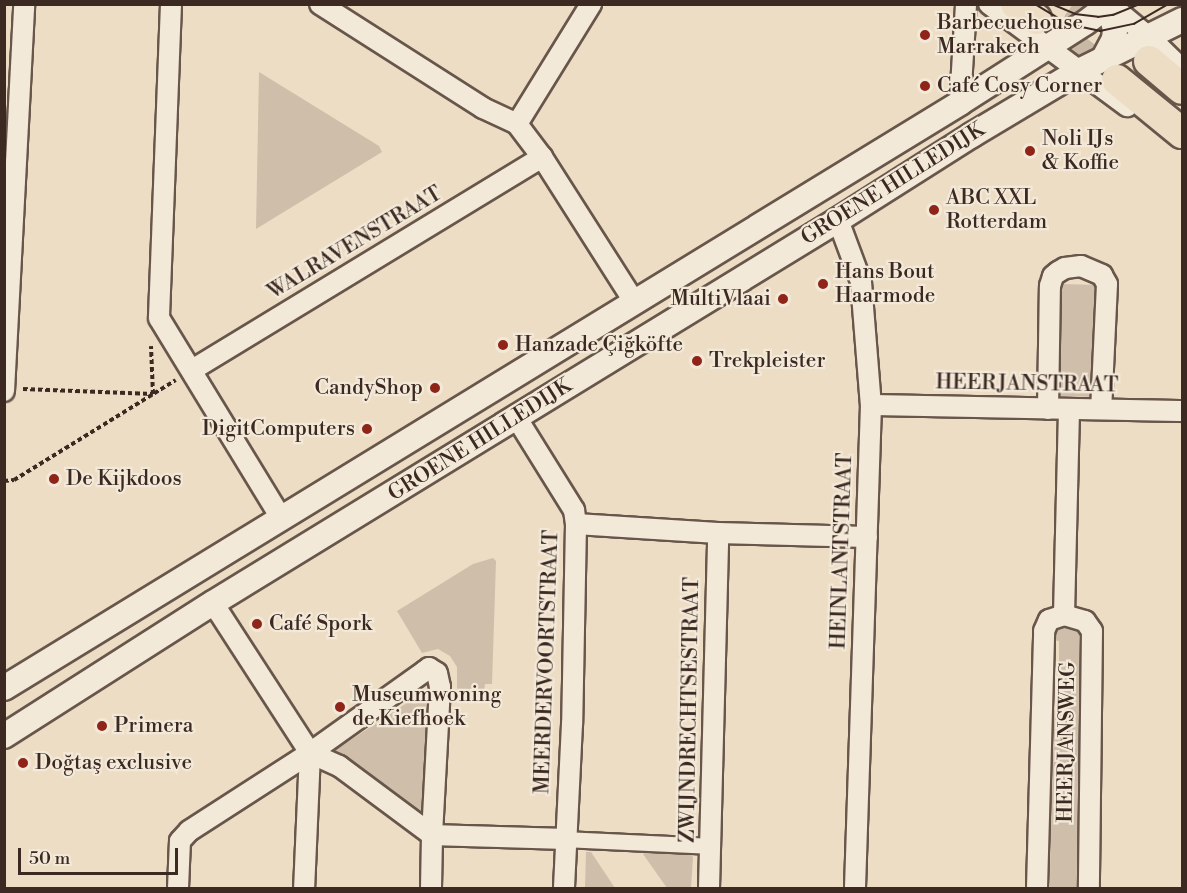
<!DOCTYPE html>
<meta charset="utf-8">
<style>
body{margin:0}
#map{position:relative;width:1187px;height:893px;overflow:hidden;background:#edddc5;font-family:"Libre Bodoni",serif}
div>[style]{position:absolute}
[style*='--x']{left:calc(var(--x)*1px);top:calc(var(--y)*1px);width:calc(var(--w)*1px);rotate:calc(var(--a)*1deg)}
.green>*{inset:0;background:#cfbea9}
.primary-tunnel>*{height:30px;margin-top:-15px;transform-origin:0;background:repeating-linear-gradient(90deg,#c9b9a4 0 30px,transparent 0 45px)}
.path>*{height:4px;margin-top:-2px;transform-origin:0;background:repeating-linear-gradient(90deg,#3b2922 0 4.5px,transparent 0 7.5px)}
.roads{filter:drop-shadow(2px 0 #68564b) drop-shadow(-2px 0 #68564b) drop-shadow(0 2px #68564b) drop-shadow(0 -2px #68564b)}
.pedestrian>*{height:15px;margin:-7.5px;padding:0 7.5px;transform-origin:7.5px;border-radius:7.5px;background:#f3e9d9}
.minor>*{height:20px;margin:-10px;padding:0 10px;transform-origin:10px;border-radius:10px;background:#f3e9d9}
.tertiary>*{height:24px;margin:-12px;padding:0 12px;transform-origin:12px;border-radius:12px;background:#f3e9d9}
.primary>*{height:30px;margin:-15px;padding:0 15px;transform-origin:15px;border-radius:15px;background:#edddc5}
.tram>*{height:1.5px;margin:-0.75px;padding:0 0.75px;transform-origin:0.75px;border-radius:0.75px;background:#3b2922}
.dots>*{width:16px;height:16px;translate:-50% -50%;box-sizing:border-box;border:3px solid #f3e9d9;border-radius:50%}
span{translate:-50% -50%;white-space:nowrap;text-align:center;line-height:1.15;-webkit-text-stroke:4.5px #f3e9d9;paint-order:stroke}
.poi-label{font-size:21px;color:#3b2922}
.left{translate:0 -50%;text-align:left}
.right{translate:-100% -50%;text-align:right}
.street-label{font-size:21px;color:#3b2922}
.frame{position:absolute;inset:0;border:6px solid #3b2922;pointer-events:none}
.scale{position:absolute;left:18px;top:848px;width:160px;height:27px;box-sizing:border-box;border:3px solid #3b2922;border-top:0;padding-left:8px;font-size:18px;line-height:21px;white-space:nowrap;color:#3b2922;-webkit-text-stroke:4px #f3e9d9;paint-order:stroke}
</style>
<div id="map">
<div class="green">
<div style="clip-path:polygon(259px 72px,379px 146px,382px 152px,256px 229px)"></div>
<div style="clip-path:polygon(1061px 284px,1100px 285px,1096px 397px,1058px 396px)"></div>
<div style="clip-path:polygon(493px 558px,496px 561px,492px 684px,485px 684px,484px 692px,457px 690px,457px 667px,450px 656px,438px 649px,422px 653px,397px 611px,473px 564px)"></div>
<div style="clip-path:polygon(1052px 628px,1086px 628px,1084px 728px,1079px 729px,1077px 860px,1084px 860px,1084px 888px,1050px 888px,1051px 710px,1059px 709px,1059px 641px,1052px 640px)"></div>
<div style="clip-path:polygon(431px 687px,427px 816px,418px 815px,334px 751px)"></div>
<div style="clip-path:polygon(648px 851px,690px 853px,693px 857px,691px 888px,667px 888px,643px 854px)"></div>
<div style="clip-path:polygon(586px 852px,591px 852px,615px 888px,585px 888px)"></div>
</div>
<div class="primary-tunnel">
<div style="--x:1073;--y:4;--w:53;--a:35.8"></div>
<div style="--x:1036;--y:19;--w:101;--a:37"></div>
</div>
<div class="path">
<div style="--x:23;--y:389;--w:130;--a:2.2"></div>
<div style="--x:153;--y:394;--w:48;--a:-92.4"></div>
<div style="--x:4;--y:481;--w:10;--a:-6"></div>
<div style="--x:14;--y:480;--w:190;--a:-31.7"></div>
<div style="--x:1060;--y:744;--w:7;--a:-45"></div>
<div style="--x:1065;--y:739;--w:22;--a:-82"></div>
<div style="--x:1068;--y:717;--w:4;--a:-14"></div>
</div>
<div class="roads">
<div class="pedestrian">
<div style="--x:565;--y:839;--w:146;--a:2.7"></div>
</div>
<div class="minor">
<div style="--x:171;--y:4;--w:314;--a:92.2"></div>
<div style="--x:159;--y:318;--w:234;--a:58.6"></div>
<div style="--x:320;--y:4;--w:193;--a:32.5"></div>
<div style="--x:483;--y:108;--w:38;--a:25"></div>
<div style="--x:517;--y:124;--w:41;--a:52.9"></div>
<div style="--x:542;--y:157;--w:173;--a:57.5"></div>
<div style="--x:989;--y:4;--w:172;--a:36.5"></div>
<div style="--x:1109;--y:4;--w:53;--a:39.7"></div>
<div style="--x:1150;--y:38;--w:45;--a:44.1"></div>
<div style="--x:960;--y:103;--w:99;--a:-86.5"></div>
<div style="--x:517;--y:124;--w:141;--a:-58.3"></div>
<div style="--x:838;--y:220;--w:66;--a:69.6"></div>
<div style="--x:861;--y:282;--w:123;--a:85.4"></div>
<div style="--x:871;--y:405;--w:483;--a:91.9"></div>
<div style="--x:192;--y:370;--w:410;--a:-31.3"></div>
<div style="--x:4;--y:391;--w:388;--a:-87"></div>
<div style="--x:871;--y:405;--w:311;--a:1.1"></div>
<div style="--x:1048;--y:409;--w:123;--a:-89.1"></div>
<div style="--x:1050;--y:286;--w:10;--a:-73"></div>
<div style="--x:1053;--y:276;--w:6;--a:-39"></div>
<div style="--x:1058;--y:272;--w:8;--a:-30"></div>
<div style="--x:1065;--y:268;--w:16;--a:-7"></div>
<div style="--x:1081;--y:266;--w:23;--a:23"></div>
<div style="--x:1102;--y:275;--w:10;--a:61"></div>
<div style="--x:1107;--y:284;--w:125;--a:92.7"></div>
<div style="--x:516;--y:417;--w:110;--a:58.1"></div>
<div style="--x:574;--y:510;--w:14;--a:82"></div>
<div style="--x:576;--y:524;--w:200;--a:91.1"></div>
<div style="--x:572;--y:724;--w:164;--a:92.8"></div>
<div style="--x:576;--y:524;--w:142;--a:3.6"></div>
<div style="--x:718;--y:533;--w:149;--a:1.5"></div>
<div style="--x:213;--y:603;--w:179;--a:57.1"></div>
<div style="--x:310;--y:753;--w:135;--a:92.5"></div>
<div style="--x:1064;--y:615;--w:206;--a:-88.6"></div>
<div style="--x:178;--y:888;--w:47;--a:-87.6"></div>
<div style="--x:180;--y:841;--w:13;--a:-48"></div>
<div style="--x:189;--y:831;--w:144;--a:-32.8"></div>
<div style="--x:310;--y:753;--w:141;--a:-35.5"></div>
<div style="--x:425;--y:671;--w:5;--a:-37"></div>
<div style="--x:429;--y:668;--w:9;--a:32"></div>
<div style="--x:437;--y:673;--w:14;--a:78"></div>
<div style="--x:440;--y:687;--w:148;--a:93.1"></div>
<div style="--x:432;--y:835;--w:116;--a:-143.4"></div>
<div style="--x:339;--y:766;--w:32;--a:-156"></div>
<div style="--x:431;--y:888;--w:53;--a:-88.9"></div>
<div style="--x:432;--y:835;--w:133;--a:1.7"></div>
<div style="--x:709;--y:888;--w:355;--a:-88.5"></div>
<div style="--x:1037;--y:888;--w:257;--a:-88.4"></div>
<div style="--x:1044;--y:631;--w:12;--a:-66"></div>
<div style="--x:1049;--y:620;--w:16;--a:-18"></div>
<div style="--x:1064;--y:615;--w:22;--a:16"></div>
<div style="--x:1085;--y:621;--w:12;--a:55"></div>
<div style="--x:1092;--y:631;--w:257;--a:90.7"></div>
</div>
<div class="tertiary">
<div style="--x:1105;--y:56;--w:19;--a:-62"></div>
<div style="--x:1114;--y:39;--w:9;--a:-84"></div>
<div style="--x:1115;--y:30;--w:26;--a:-103"></div>
<div style="--x:4;--y:688;--w:1121;--a:-31.46"></div>
<div style="--x:960;--y:103;--w:148;--a:-32.6"></div>
<div style="--x:1085;--y:23;--w:31;--a:-37"></div>
<div style="--x:4;--y:736;--w:248;--a:-32.5"></div>
<div style="--x:213;--y:603;--w:733;--a:-31.5"></div>
<div style="--x:838;--y:220;--w:159;--a:-32.4"></div>
<div style="--x:972;--y:135;--w:125;--a:-30.9"></div>
<div style="--x:1079;--y:71;--w:115;--a:-26.3"></div>
</div>
<div class="primary">
<div style="--x:1016;--y:4;--w:25;--a:37"></div>
<div style="--x:1149;--y:61;--w:43;--a:40.3"></div>
<div style="--x:1117;--y:80;--w:84;--a:39.2"></div>
</div>
</div>
<div class="tram">
<div style="--x:1035;--y:4;--w:39;--a:31"></div>
<div style="--x:1068;--y:24;--w:33;--a:12"></div>
<div style="--x:1100;--y:31;--w:35;--a:-12"></div>
<div style="--x:1134;--y:24;--w:39;--a:-30"></div>
<div style="--x:1052;--y:4;--w:25;--a:23"></div>
<div style="--x:1075;--y:14;--w:23;--a:7"></div>
<div style="--x:1098;--y:17;--w:15;--a:-8"></div>
<div style="--x:1113;--y:15;--w:29;--a:-22"></div>
</div>
<div class="dots">
<div style="left:925px;top:35px;background:#8f2418"></div>
<div style="left:925px;top:86px;background:#8f2418"></div>
<div style="left:1030px;top:151px;background:#8f2418"></div>
<div style="left:934px;top:210px;background:#8f2418"></div>
<div style="left:823px;top:284px;background:#8f2418"></div>
<div style="left:783px;top:299px;background:#8f2418"></div>
<div style="left:503px;top:345px;background:#8f2418"></div>
<div style="left:697px;top:361px;background:#8f2418"></div>
<div style="left:435px;top:388px;background:#8f2418"></div>
<div style="left:367px;top:429px;background:#8f2418"></div>
<div style="left:54px;top:479px;background:#8f2418"></div>
<div style="left:257px;top:624px;background:#8f2418"></div>
<div style="left:340px;top:707px;background:#8f2418"></div>
<div style="left:102px;top:726px;background:#8f2418"></div>
<div style="left:23px;top:763px;background:#8f2418"></div>
</div>
<div class="poi-label">
<span class="left" style="left:937px;top:35px">Barbecuehouse<br>Marrakech</span>
<span class="left" style="left:937px;top:86px">Café Cosy Corner</span>
<span class="left" style="left:1042px;top:151px">Noli IJs<br>&amp; Koffie</span>
<span class="left" style="left:946px;top:210px">ABC XXL<br>Rotterdam</span>
<span class="left" style="left:835px;top:284px">Hans Bout<br>Haarmode</span>
<span class="right" style="left:771px;top:299px">MultiVlaai</span>
<span class="left" style="left:515px;top:345px">Hanzade Çiğköfte</span>
<span class="left" style="left:709px;top:361px">Trekpleister</span>
<span class="right" style="left:423px;top:388px">CandyShop</span>
<span class="right" style="left:355px;top:429px">DigitComputers</span>
<span class="left" style="left:66px;top:479px">De Kijkdoos</span>
<span class="left" style="left:269px;top:624px">Café Spork</span>
<span class="left" style="left:352px;top:707px">Museumwoning<br>de Kiefhoek</span>
<span class="left" style="left:114px;top:726px">Primera</span>
<span class="left" style="left:35px;top:763px">Doğtaş exclusive</span>
</div>
<div class="street-label">
<span style="left:893px;top:184px;rotate:-32deg">GROENE HILLEDIJK</span>
<span style="left:355px;top:243px;rotate:-31deg">WALRAVENSTRAAT</span>
<span style="left:1027px;top:384px;rotate:1deg">HEERJANSTRAAT</span>
<span style="left:480px;top:440px;rotate:-32deg">GROENE HILLEDIJK</span>
<span style="left:842px;top:551px;rotate:-88deg">HEINLANTSTRAAT</span>
<span style="left:547px;top:662px;rotate:-88deg">MEERDERVOORTSTRAAT</span>
<span style="left:690px;top:710px;rotate:-89deg">ZWIJNDRECHTSESTRAAT</span>
<span style="left:1067px;top:742px;rotate:-89deg">HEERJANSWEG</span>
</div>
<div class="frame"></div>
<div class="scale">50 m</div>
</div>
